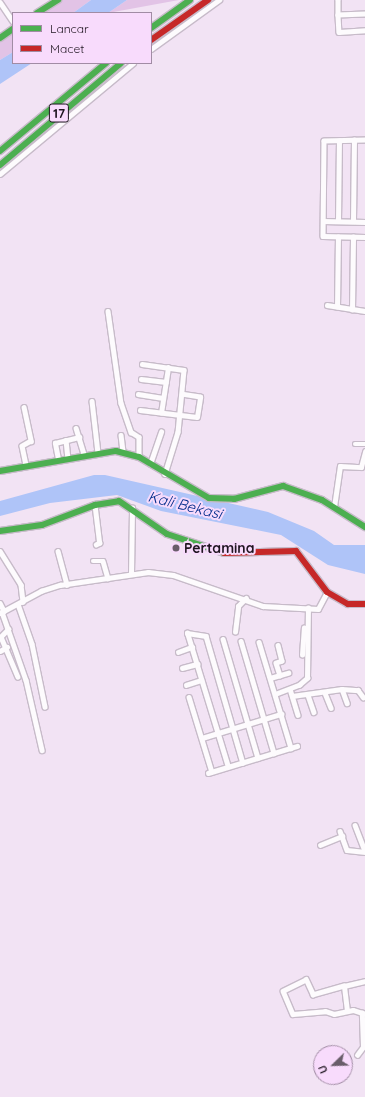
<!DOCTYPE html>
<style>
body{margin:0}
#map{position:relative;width:365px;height:1097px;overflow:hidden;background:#f2e3f4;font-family:Quicksand,sans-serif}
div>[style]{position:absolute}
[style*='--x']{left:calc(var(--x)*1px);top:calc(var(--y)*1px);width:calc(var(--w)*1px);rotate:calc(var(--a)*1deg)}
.green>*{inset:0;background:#e2c3e6}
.water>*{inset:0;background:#afc4f8}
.roads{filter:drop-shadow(1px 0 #c7bbc9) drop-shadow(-1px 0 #c7bbc9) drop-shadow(0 1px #c7bbc9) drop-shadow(0 -1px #c7bbc9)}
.street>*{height:4.5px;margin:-2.25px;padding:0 2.25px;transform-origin:2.25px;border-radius:2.25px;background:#fdfbfd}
.fast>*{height:6px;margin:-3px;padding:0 3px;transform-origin:3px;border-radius:3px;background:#4caf50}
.jam>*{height:6px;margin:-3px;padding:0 3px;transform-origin:3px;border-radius:3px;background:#c62828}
.dots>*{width:11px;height:11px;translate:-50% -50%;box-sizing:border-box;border:2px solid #f8dbfc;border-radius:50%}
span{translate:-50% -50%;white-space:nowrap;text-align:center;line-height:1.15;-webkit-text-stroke:4px #f8dbfc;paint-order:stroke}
.shield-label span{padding:1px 3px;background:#f8dbfc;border:1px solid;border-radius:3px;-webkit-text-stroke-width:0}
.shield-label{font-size:13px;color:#1f1520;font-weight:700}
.poi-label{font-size:14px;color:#1f1520;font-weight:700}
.left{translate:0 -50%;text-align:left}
.water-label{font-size:15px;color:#012c8a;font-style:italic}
.legend{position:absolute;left:12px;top:12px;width:140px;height:52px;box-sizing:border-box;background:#f8dbfc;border:1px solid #a18ca4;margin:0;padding:5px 7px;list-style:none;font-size:12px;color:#1f1520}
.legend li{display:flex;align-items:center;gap:8px;height:20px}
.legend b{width:20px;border:1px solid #a18ca4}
.north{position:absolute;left:313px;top:1045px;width:40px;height:40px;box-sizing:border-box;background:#f8dbfc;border:1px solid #a18ca4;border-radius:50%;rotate:247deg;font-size:11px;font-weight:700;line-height:16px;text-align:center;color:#1f1520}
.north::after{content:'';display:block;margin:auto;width:14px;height:18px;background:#695d6a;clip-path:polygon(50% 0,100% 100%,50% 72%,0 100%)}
</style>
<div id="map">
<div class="green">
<div style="clip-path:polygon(62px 0,91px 0,73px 13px,41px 13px)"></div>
<div style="clip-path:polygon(127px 0,179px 0,108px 13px)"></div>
<div style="clip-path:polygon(13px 32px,13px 52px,0 60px,0 41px)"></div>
</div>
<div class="water">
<div style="clip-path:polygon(91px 0,127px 0,108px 13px,73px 13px)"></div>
<div style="clip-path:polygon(13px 52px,13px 63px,32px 63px,0 84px,0 60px)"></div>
<div style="clip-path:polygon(94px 475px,105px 475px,268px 512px,314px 531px,334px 545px,365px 545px,365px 574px,328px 565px,281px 535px,161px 511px,117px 495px,50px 503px,0 516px,0 501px)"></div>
</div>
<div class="roads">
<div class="street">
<div style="--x:338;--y:0;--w:15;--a:90"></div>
<div style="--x:0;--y:2;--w:23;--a:56"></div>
<div style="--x:365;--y:14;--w:27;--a:178"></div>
<div style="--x:338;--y:15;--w:17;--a:87"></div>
<div style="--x:339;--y:32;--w:26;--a:-4"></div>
<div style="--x:151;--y:49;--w:84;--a:-35.8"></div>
<div style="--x:365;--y:140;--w:41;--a:178.6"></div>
<div style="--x:324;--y:141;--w:95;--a:90.6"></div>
<div style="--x:323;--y:236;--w:42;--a:1.4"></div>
<div style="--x:0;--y:174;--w:173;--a:-39.8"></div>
<div style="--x:323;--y:221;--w:42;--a:1.4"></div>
<div style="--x:338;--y:221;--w:80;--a:-89.3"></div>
<div style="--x:353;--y:221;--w:81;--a:-89.3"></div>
<div style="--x:327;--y:305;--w:38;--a:9"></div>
<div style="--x:337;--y:307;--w:70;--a:-89.2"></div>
<div style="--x:352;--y:310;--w:73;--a:-89.2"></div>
<div style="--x:108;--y:311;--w:93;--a:82"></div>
<div style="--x:121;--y:403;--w:31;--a:71"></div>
<div style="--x:131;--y:432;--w:9;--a:32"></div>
<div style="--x:139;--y:437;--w:20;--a:90"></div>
<div style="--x:142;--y:364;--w:42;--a:8.1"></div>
<div style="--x:184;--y:370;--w:62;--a:95.5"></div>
<div style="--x:178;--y:432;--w:44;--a:107.2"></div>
<div style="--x:141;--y:379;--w:25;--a:7"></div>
<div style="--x:138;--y:394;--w:25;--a:9"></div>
<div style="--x:92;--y:401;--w:52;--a:83.4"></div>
<div style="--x:24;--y:407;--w:35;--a:78"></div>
<div style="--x:31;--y:441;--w:10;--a:151"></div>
<div style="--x:22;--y:446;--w:19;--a:78"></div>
<div style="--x:140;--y:410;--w:57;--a:7"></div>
<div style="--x:197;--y:417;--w:20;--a:-81"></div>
<div style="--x:200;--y:397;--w:18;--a:-171"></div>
<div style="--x:161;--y:413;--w:46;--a:-81.2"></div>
<div style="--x:76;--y:428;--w:28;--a:73"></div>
<div style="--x:121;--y:435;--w:17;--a:83"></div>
<div style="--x:66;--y:440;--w:18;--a:84"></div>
<div style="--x:355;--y:444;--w:10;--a:0"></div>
<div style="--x:58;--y:459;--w:16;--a:-101"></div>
<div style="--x:55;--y:443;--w:25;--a:-14"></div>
<div style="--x:150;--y:464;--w:34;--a:-71"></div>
<div style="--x:95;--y:505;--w:38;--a:83"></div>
<div style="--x:100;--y:543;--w:4;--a:153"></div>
<div style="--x:334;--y:507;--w:41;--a:-81.7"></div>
<div style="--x:340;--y:466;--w:21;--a:3"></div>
<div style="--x:361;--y:467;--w:16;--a:-75"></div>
<div style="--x:0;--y:551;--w:40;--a:58"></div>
<div style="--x:21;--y:585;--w:17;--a:83"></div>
<div style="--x:58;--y:551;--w:35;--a:75"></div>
<div style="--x:93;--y:561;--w:10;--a:0"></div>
<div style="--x:103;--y:561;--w:18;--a:74"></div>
<div style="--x:131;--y:574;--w:66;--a:-89.1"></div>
<div style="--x:0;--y:603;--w:9;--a:63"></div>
<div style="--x:18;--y:604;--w:42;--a:70.7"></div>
<div style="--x:32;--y:644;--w:64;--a:78.3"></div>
<div style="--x:2;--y:612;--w:72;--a:70.6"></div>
<div style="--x:26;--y:680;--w:72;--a:77.1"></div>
<div style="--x:0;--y:613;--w:47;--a:-28.2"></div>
<div style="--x:41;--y:591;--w:20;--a:-18"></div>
<div style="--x:60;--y:585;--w:89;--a:-8.4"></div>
<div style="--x:148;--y:572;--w:25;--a:7"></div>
<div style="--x:173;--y:575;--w:95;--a:19"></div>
<div style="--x:263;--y:606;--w:55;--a:3.1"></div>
<div style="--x:318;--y:609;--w:19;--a:-62"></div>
<div style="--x:9;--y:629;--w:11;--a:135"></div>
<div style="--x:1;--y:637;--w:43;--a:67"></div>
<div style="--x:235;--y:632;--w:26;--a:-83"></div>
<div style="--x:238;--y:606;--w:11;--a:-45"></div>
<div style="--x:223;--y:639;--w:124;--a:73.6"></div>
<div style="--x:241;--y:641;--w:117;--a:73.6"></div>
<div style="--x:259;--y:642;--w:111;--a:73.2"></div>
<div style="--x:278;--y:645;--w:16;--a:76"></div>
<div style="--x:282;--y:661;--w:6;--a:162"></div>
<div style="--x:276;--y:663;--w:13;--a:72"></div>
<div style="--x:0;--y:651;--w:8;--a:-30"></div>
<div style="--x:178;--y:652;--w:15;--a:-20"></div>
<div style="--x:302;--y:655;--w:27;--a:-86"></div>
<div style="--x:182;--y:668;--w:16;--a:-15"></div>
<div style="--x:270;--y:678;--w:19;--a:-16"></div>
<div style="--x:186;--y:685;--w:16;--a:-18"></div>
<div style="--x:290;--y:689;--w:27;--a:73"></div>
<div style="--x:342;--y:689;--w:15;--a:70"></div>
<div style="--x:325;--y:693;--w:16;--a:68"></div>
<div style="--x:275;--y:694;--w:26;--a:-21"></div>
<div style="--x:299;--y:685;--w:11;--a:-41"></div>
<div style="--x:307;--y:678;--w:70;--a:-89.2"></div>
<div style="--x:308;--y:695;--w:18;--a:71"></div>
<div style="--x:292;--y:696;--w:50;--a:-8"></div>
<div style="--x:342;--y:689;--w:16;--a:4"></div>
<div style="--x:358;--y:690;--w:9;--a:54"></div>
<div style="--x:189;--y:697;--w:78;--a:73"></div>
<div style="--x:202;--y:738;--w:83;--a:-16.9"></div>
<div style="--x:228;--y:767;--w:140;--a:-107"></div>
<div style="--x:187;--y:633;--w:19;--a:9"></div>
<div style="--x:206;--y:636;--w:132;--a:73.8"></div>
<div style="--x:208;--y:773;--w:93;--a:-16.9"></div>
<div style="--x:355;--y:825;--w:28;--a:69"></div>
<div style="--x:340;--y:831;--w:20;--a:70"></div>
<div style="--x:347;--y:850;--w:18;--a:6"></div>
<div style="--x:320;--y:845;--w:24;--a:-22"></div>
<div style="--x:344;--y:986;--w:32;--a:164"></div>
<div style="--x:313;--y:995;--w:17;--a:-115"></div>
<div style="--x:306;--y:980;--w:25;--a:154"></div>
<div style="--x:283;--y:991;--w:25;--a:67"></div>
<div style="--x:293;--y:1014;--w:32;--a:-5"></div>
<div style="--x:325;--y:1011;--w:9;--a:18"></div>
<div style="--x:334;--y:1014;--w:19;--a:-12"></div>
<div style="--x:353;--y:1010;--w:13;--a:18"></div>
<div style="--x:347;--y:1011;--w:25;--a:-97"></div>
<div style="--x:344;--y:986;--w:22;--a:-13"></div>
<div style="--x:357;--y:1055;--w:10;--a:-53"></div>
<div style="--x:363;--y:1047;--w:34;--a:-92"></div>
</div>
<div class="fast">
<div style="--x:37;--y:13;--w:25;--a:-32"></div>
<div style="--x:151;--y:28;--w:48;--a:-35.7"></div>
<div style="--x:0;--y:38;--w:16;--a:-35"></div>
<div style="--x:0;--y:151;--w:138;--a:-39.7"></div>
<div style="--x:0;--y:165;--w:158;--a:-40.1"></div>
<div style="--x:0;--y:471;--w:118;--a:-9.8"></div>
<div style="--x:116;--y:451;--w:24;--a:15"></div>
<div style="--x:139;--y:457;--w:81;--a:30.4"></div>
<div style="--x:209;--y:498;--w:25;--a:2"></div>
<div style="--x:234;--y:499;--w:51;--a:-14.9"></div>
<div style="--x:283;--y:486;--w:41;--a:19.7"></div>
<div style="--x:322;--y:500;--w:51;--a:32.1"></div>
<div style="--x:0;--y:531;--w:42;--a:-8.1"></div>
<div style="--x:42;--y:525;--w:57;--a:-20.7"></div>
<div style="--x:95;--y:505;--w:24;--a:-9"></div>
<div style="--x:119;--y:501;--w:58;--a:34.5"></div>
<div style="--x:167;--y:534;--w:60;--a:18.4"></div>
</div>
<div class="jam">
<div style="--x:151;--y:40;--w:70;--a:-35.1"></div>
<div style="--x:224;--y:553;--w:72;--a:-1.6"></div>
<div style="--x:296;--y:551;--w:51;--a:52.9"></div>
<div style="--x:327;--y:592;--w:24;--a:30"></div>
<div style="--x:348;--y:604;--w:17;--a:0"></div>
</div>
</div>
<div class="dots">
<div style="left:176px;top:548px;background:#695d6a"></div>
</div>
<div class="shield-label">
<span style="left:59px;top:113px">17</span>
</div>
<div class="poi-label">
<span class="left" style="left:184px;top:548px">Pertamina</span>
</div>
<div class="water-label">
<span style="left:185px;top:505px;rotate:14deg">Kali Bekasi</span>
</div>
<ul class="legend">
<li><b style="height:5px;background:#4caf50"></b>Lancar</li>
<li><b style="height:5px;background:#c62828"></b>Macet</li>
</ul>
<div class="north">U</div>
</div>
